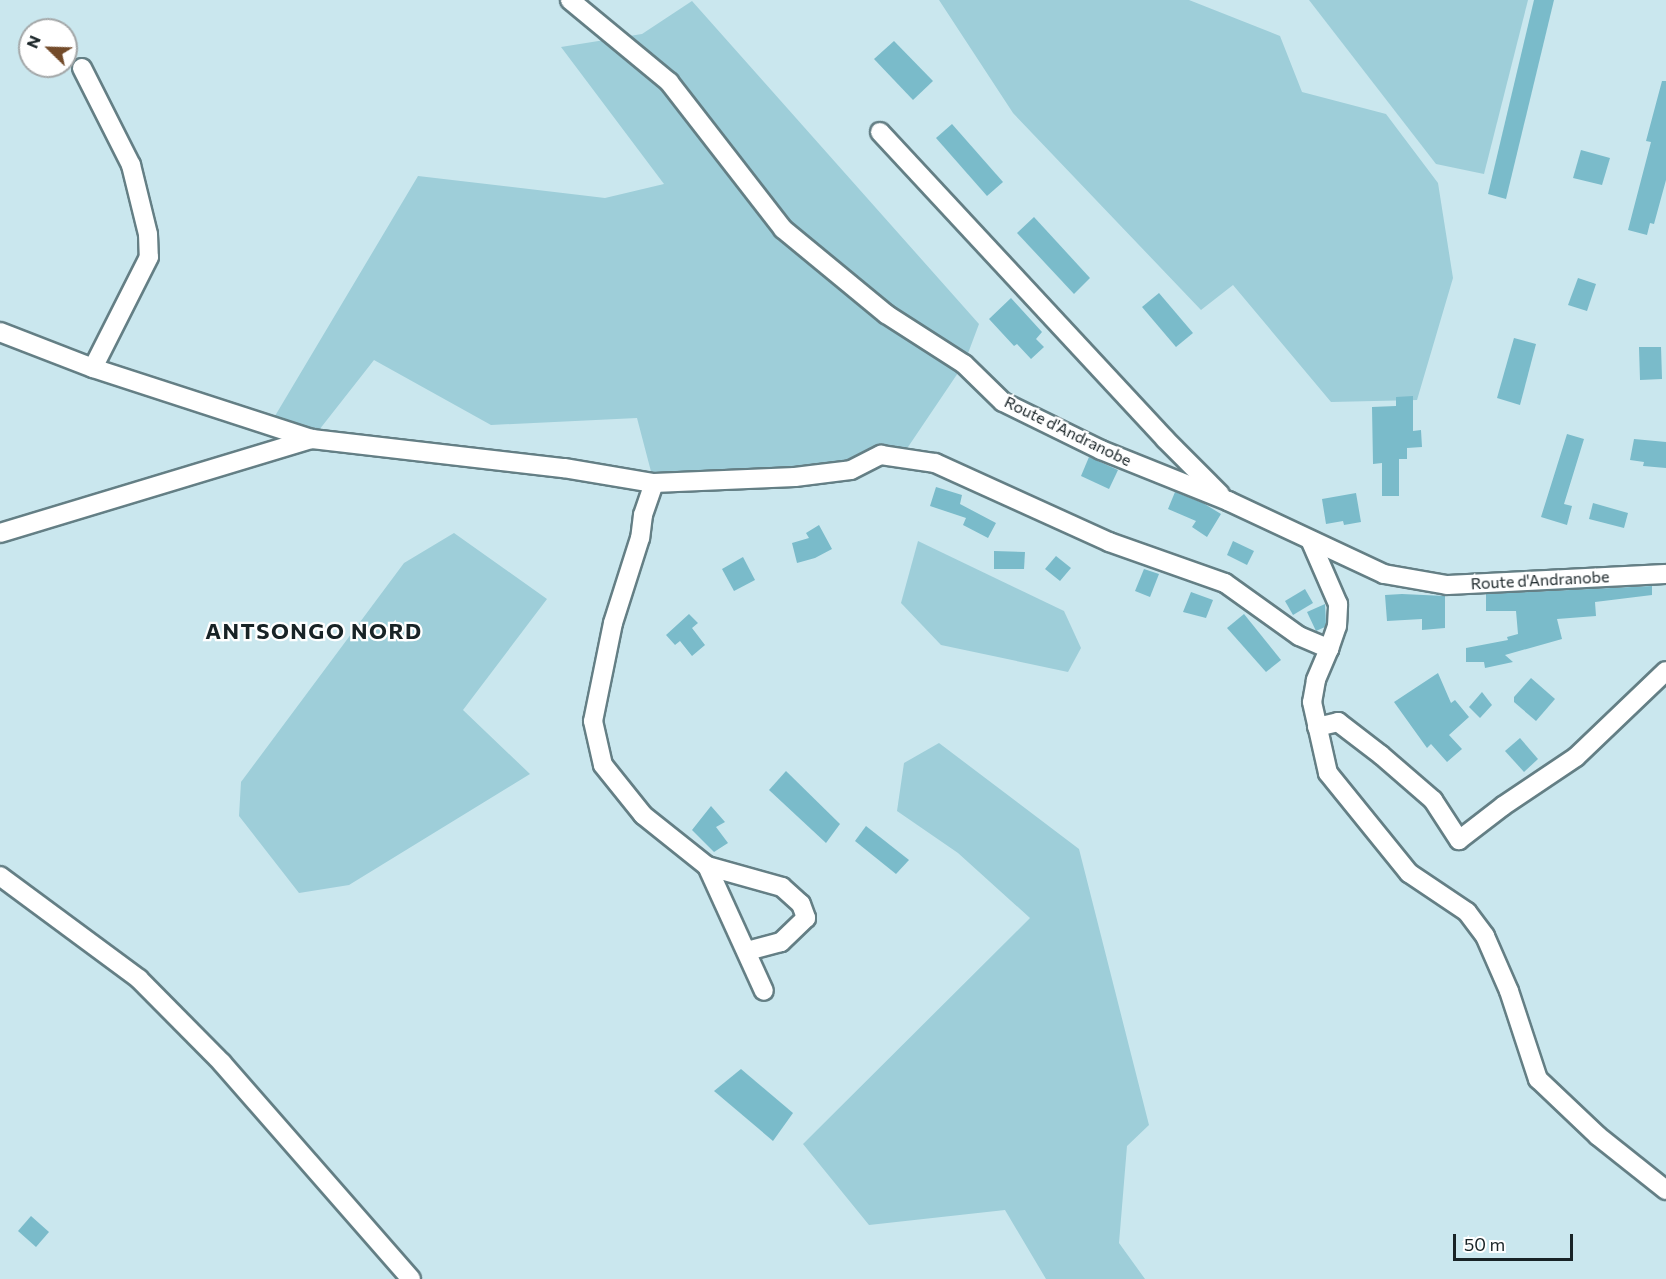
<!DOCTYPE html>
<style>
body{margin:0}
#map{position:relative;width:1666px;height:1279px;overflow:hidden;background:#cae7ee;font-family:Commissioner,sans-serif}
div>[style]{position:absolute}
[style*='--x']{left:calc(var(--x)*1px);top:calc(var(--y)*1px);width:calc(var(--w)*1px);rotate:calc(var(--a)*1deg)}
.green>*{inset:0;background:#9eced9}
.building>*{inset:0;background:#7abbca}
.roads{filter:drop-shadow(2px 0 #647f85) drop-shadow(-2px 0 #647f85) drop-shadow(0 2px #647f85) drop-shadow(0 -2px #647f85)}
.minor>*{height:18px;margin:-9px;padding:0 9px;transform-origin:9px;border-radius:9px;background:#fff}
span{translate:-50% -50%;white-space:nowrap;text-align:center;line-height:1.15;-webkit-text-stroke:4.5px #fff;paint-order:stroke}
.street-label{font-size:16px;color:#182326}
.district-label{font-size:22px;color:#182326;font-weight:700;letter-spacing:1.5px}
.north{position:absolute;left:18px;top:18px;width:60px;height:60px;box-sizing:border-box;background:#fff;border:2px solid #a3a7a8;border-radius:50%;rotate:293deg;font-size:16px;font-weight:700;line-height:24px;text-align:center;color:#182326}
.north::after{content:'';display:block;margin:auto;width:21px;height:27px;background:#734b2a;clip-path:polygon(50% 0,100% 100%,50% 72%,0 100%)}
.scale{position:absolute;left:1453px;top:1234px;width:120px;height:27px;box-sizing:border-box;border:3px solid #182326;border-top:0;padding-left:8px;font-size:18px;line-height:21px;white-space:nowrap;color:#182326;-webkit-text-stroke:4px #fff;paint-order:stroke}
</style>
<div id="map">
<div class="green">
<div style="clip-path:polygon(939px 0,1189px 0,1280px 36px,1302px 92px,1386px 114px,1438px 183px,1453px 278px,1417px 400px,1331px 402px,1233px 285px,1201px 310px,1013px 113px)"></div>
<div style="clip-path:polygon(1309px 0,1528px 0,1484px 174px,1436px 164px)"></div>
<div style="clip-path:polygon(692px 1px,979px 324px,964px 364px,908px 447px,881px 455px,851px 470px,654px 483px,637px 418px,491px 425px,374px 360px,312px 439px,269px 426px,418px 176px,605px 198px,664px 184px,561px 47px,642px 34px)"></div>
<div style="clip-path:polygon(454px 533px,547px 599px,463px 710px,530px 774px,349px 885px,299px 893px,239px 816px,241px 782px,404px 563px)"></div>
<div style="clip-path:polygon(918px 541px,1064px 611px,1081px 648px,1068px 672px,941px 645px,901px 603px)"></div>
<div style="clip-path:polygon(939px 743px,1079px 849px,1149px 1125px,1127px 1146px,1119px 1243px,1145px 1279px,1046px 1279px,1005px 1210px,869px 1225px,803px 1144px,1030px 918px,958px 853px,897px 811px,904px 763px)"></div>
</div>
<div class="building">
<div style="clip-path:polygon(1534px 0,1554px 0,1506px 199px,1488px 194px)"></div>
<div style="clip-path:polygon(894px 41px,933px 81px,913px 100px,874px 59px)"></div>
<div style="clip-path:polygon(1662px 81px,1666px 81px,1666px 180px,1654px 224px,1650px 223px,1647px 235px,1628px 230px,1651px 142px,1646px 141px)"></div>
<div style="clip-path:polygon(952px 124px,1003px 182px,987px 196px,936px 138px)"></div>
<div style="clip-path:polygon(1581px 150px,1610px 158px,1602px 185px,1573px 178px)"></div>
<div style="clip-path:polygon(1034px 217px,1090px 278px,1074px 294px,1017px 233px)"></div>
<div style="clip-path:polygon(1578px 278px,1596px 284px,1587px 311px,1568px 305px)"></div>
<div style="clip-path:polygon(1159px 293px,1193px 333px,1176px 347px,1142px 307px)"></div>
<div style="clip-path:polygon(1011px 298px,1042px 332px,1036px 339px,1044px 347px,1031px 359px,1017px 344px,1014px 346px,989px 319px)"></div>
<div style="clip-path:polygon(1514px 338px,1536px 344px,1520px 405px,1497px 398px)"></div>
<div style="clip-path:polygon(1639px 347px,1661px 347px,1662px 379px,1640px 380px)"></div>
<div style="clip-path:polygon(1413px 396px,1413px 431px,1421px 430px,1422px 447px,1407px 448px,1407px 459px,1399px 459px,1399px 496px,1382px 496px,1382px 463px,1373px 464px,1372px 407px,1396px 406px,1396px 397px)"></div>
<div style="clip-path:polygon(1567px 434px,1584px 439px,1564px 504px,1572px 506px,1567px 525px,1541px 517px)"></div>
<div style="clip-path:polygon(1634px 439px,1666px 442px,1666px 468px,1643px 466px,1644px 462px,1630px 460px)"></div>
<div style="clip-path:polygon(1089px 457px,1118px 470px,1109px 489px,1081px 476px)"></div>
<div style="clip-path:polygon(936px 487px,962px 495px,960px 504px,996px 523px,988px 538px,963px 525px,966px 518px,930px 506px)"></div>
<div style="clip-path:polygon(1175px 492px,1203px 503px,1221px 514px,1207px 537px,1192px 527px,1196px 521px,1168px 509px)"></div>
<div style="clip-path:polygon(1356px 493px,1361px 522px,1344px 525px,1343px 521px,1326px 524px,1322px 499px)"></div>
<div style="clip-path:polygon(1593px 503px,1628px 513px,1624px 528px,1589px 519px)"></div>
<div style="clip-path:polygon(819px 525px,832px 549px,815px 558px,797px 563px,792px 543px,809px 538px,806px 533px)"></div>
<div style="clip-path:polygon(1233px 541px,1254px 551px,1247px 565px,1227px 555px)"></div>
<div style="clip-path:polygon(994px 551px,1025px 552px,1024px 569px,994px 569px)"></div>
<div style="clip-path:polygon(1056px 556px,1071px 568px,1060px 581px,1045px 569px)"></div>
<div style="clip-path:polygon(743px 557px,755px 580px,734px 591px,722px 569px)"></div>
<div style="clip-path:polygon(1144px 569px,1159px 574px,1150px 597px,1135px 591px)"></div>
<div style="clip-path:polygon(1652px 586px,1652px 595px,1595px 602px,1596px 616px,1557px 619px,1562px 639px,1505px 655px,1513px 662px,1485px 668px,1484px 662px,1466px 662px,1466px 648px,1508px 640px,1507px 637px,1518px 634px,1516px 611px,1486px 611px,1486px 594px)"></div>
<div style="clip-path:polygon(1305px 589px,1313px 603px,1293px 615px,1285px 601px)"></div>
<div style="clip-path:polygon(1191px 592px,1213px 600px,1206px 618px,1183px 612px)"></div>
<div style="clip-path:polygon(1402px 594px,1445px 596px,1445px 628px,1422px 630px,1422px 619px,1387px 621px,1385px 595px)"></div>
<div style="clip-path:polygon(1325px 604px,1326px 624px,1325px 627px,1316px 631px,1307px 612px)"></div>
<div style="clip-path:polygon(689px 614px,698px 623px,692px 628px,705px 645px,692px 656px,680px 641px,675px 645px,666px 635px)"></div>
<div style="clip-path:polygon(1244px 614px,1281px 660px,1266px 672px,1227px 628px)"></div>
<div style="clip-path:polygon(1438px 673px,1451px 703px,1455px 700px,1469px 717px,1449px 735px,1462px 749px,1447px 762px,1431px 744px,1427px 748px,1394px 702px)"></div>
<div style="clip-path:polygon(1531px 678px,1555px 699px,1536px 721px,1514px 702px,1514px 697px)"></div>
<div style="clip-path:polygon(1482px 692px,1492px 705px,1480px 718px,1469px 707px)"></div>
<div style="clip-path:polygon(1520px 738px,1538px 759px,1524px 772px,1505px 751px)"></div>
<div style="clip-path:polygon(786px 771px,840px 824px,826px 843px,769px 790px)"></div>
<div style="clip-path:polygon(711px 806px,725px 822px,716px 827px,728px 843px,714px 852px,692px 830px)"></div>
<div style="clip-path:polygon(866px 826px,909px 860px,896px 874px,855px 841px)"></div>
<div style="clip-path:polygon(741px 1069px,793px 1113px,773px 1141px,714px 1091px)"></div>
<div style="clip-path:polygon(31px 1216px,49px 1232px,36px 1247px,18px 1231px)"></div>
</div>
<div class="roads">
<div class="minor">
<div style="--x:570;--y:0;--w:129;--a:39.6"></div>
<div style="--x:669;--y:82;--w:186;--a:52.2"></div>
<div style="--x:783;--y:229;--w:134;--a:39.5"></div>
<div style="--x:886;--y:314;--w:93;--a:32.7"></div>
<div style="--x:964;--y:364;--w:54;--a:44.3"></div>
<div style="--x:1003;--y:402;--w:109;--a:26.1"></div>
<div style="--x:1101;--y:450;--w:137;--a:21.9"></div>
<div style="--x:1228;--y:501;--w:172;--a:25.1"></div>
<div style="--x:1384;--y:574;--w:64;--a:9.9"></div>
<div style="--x:1447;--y:585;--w:219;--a:-2.9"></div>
<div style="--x:82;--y:68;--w:109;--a:63.2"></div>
<div style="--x:131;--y:165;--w:71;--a:76.2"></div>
<div style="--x:148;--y:234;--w:23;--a:88"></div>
<div style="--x:149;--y:257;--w:124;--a:116.8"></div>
<div style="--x:880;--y:132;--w:419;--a:47.1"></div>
<div style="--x:1165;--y:439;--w:78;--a:45"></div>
<div style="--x:0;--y:332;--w:100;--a:21.2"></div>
<div style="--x:93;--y:368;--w:230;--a:18"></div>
<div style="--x:312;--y:439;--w:254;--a:6.6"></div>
<div style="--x:564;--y:468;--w:91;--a:9.5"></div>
<div style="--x:654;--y:483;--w:141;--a:-2.4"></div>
<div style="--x:795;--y:477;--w:56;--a:-7.1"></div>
<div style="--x:851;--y:470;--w:34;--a:-27"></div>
<div style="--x:881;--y:455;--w:55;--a:8.4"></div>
<div style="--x:935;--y:463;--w:191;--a:24.4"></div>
<div style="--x:1109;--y:542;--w:123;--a:19.5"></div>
<div style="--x:1225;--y:583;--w:91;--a:35.6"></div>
<div style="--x:1299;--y:636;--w:33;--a:23"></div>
<div style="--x:1329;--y:649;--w:24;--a:-71"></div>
<div style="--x:1337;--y:626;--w:22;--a:-87"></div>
<div style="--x:1338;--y:604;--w:68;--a:-113.5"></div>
<div style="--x:654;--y:483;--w:34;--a:109"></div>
<div style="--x:643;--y:515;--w:23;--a:97"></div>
<div style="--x:640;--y:538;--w:89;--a:107.6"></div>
<div style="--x:613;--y:623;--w:100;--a:101.5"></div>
<div style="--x:593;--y:721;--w:45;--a:77.2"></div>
<div style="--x:603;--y:765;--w:64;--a:51.3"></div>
<div style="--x:643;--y:815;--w:82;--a:38.6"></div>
<div style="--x:707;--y:866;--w:78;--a:15.6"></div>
<div style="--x:782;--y:887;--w:25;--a:42"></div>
<div style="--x:801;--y:904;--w:15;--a:70"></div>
<div style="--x:806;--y:918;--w:35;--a:136"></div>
<div style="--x:781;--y:942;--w:34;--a:165"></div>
<div style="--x:0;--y:533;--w:326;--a:-16.8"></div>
<div style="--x:1329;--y:649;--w:34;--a:113"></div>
<div style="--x:1316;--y:680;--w:22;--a:100"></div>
<div style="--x:1312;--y:702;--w:73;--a:77.3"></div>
<div style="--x:1328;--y:773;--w:129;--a:51"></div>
<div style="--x:1409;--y:873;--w:70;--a:33.9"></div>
<div style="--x:1467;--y:912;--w:30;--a:53"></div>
<div style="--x:1485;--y:936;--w:60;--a:66.4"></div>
<div style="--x:1509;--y:991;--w:93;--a:71.8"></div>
<div style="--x:1538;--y:1079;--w:83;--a:43.5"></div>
<div style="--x:1598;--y:1136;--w:87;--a:38.5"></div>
<div style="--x:1317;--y:727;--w:22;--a:-13"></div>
<div style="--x:1338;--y:722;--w:54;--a:37.5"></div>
<div style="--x:1381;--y:755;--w:69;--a:40.9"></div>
<div style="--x:1433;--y:800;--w:48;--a:57"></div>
<div style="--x:1459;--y:840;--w:56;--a:-37.7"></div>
<div style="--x:1503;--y:806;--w:88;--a:-33.9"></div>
<div style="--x:1576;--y:757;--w:124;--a:-43.7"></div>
<div style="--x:707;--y:866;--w:137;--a:65.5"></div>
<div style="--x:0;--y:876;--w:173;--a:36.5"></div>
<div style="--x:139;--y:979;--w:118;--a:45.3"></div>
<div style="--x:222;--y:1063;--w:287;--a:48.8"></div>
</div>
</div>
<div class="street-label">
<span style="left:1068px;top:431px;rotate:26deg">Route d'Andranobe</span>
<span style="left:1540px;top:580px;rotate:-3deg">Route d'Andranobe</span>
</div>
<div class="district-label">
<span style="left:314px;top:631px">ANTSONGO NORD</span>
</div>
<div class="north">N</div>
<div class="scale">50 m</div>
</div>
